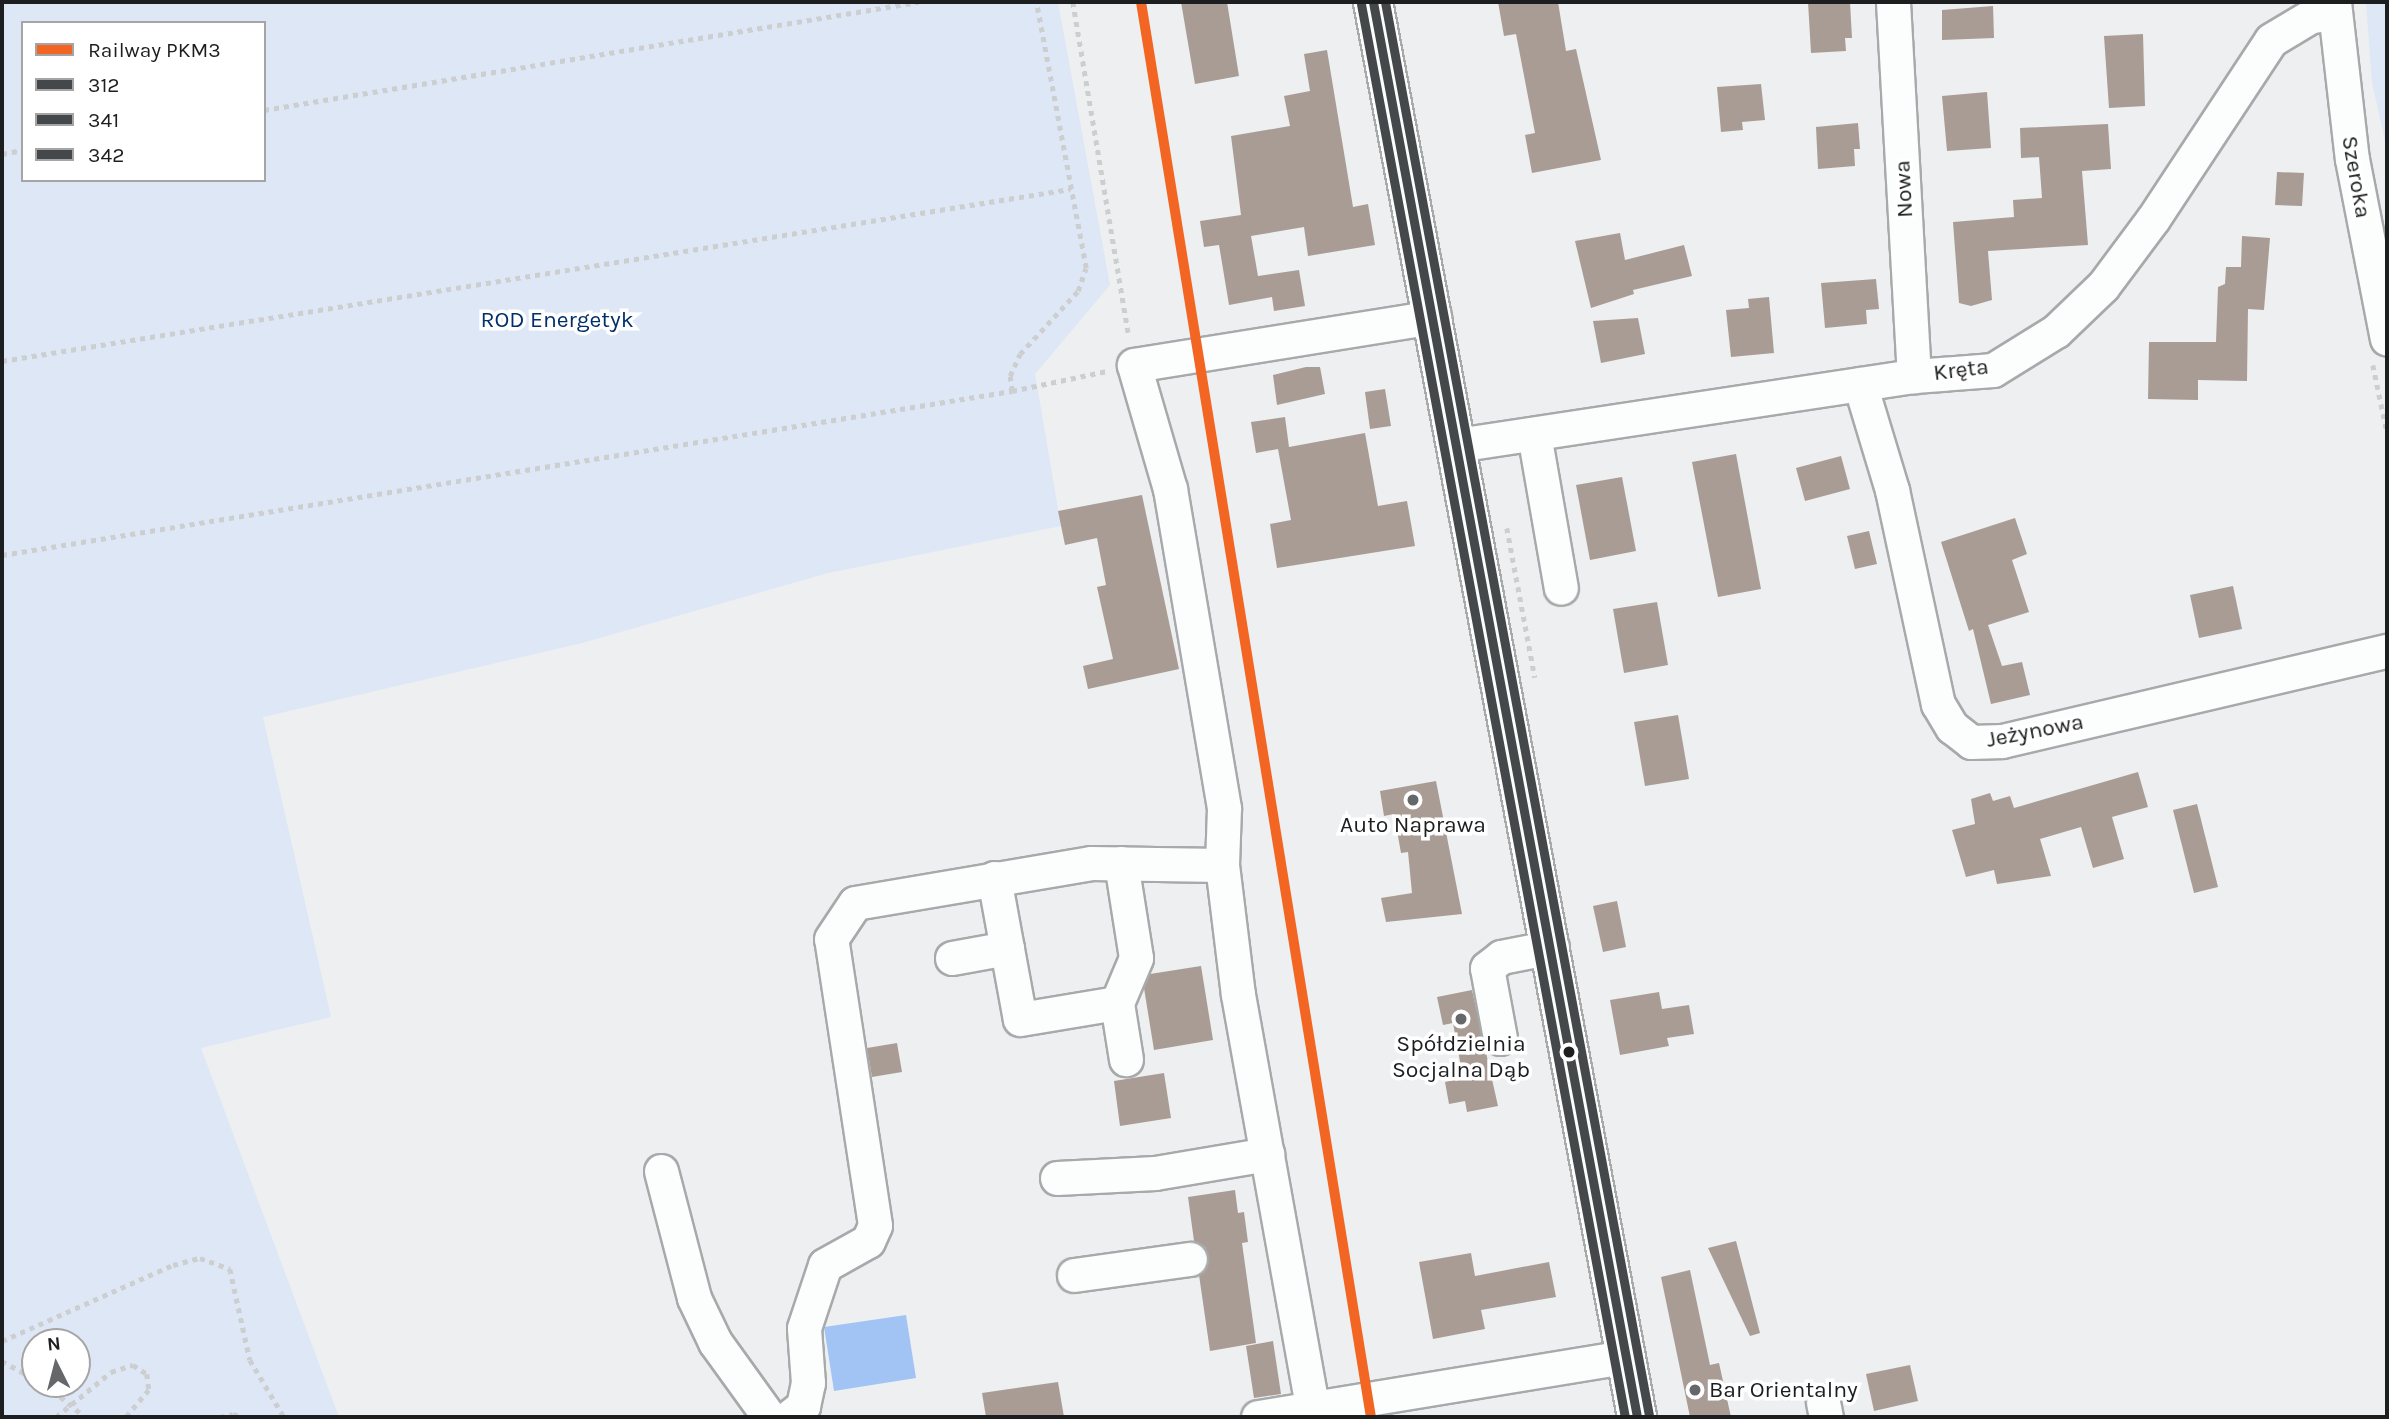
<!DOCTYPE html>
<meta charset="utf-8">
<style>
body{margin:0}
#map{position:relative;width:2389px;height:1419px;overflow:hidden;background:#edeff1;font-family:Karla,sans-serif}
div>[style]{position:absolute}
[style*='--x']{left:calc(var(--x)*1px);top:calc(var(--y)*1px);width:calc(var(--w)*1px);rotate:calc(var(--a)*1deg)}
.green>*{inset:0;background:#dee7f5}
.water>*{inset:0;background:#a2c4f5}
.building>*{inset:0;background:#a99c95}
.path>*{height:4.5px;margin-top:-2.25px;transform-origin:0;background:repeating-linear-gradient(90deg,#cdcecf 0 5px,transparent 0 10px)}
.roads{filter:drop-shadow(2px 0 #a7a9ab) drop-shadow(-2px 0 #a7a9ab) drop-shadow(0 2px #a7a9ab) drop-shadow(0 -2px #a7a9ab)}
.minor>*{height:33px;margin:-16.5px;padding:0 16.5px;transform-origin:16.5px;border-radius:16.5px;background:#fcfdfd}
.major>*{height:38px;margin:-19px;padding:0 19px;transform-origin:19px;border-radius:19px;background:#fcfdfd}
.bus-1>*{height:9px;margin:-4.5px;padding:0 4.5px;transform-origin:4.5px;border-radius:4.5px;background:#45484a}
.bus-2>*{height:9px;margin:-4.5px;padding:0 4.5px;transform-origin:4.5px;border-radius:4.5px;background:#45484a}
.bus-3>*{height:9px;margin:-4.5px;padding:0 4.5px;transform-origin:4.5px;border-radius:4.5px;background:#45484a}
.rail-1>*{height:10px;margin:-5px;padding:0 5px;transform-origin:5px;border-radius:5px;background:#f26522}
.dots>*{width:19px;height:19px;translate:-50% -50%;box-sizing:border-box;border:4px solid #fff;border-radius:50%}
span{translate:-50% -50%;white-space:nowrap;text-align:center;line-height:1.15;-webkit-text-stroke:7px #fff;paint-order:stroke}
.street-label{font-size:23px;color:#1d1e20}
.park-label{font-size:23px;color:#022f6b}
.poi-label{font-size:23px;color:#1d1e20}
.left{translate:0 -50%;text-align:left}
.frame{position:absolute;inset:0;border:4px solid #1d1e20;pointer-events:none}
.legend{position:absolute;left:21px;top:21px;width:245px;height:161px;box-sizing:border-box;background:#fff;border:2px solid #a5a5a6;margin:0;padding:9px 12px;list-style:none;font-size:21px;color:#1d1e20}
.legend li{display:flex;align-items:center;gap:14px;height:35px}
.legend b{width:35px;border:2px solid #a5a5a6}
.north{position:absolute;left:21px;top:1328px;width:70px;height:70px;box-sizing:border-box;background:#fff;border:2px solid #a5a5a6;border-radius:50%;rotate:354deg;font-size:19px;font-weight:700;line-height:28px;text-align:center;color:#1d1e20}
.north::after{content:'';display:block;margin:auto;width:24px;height:32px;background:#666769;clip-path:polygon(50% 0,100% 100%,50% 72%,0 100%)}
</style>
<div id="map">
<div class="green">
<div style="clip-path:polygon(evenodd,2px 2px,1058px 2px,1110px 285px,1035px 374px,1061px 526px,828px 573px,582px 643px,263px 717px,331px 1017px,201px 1048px,339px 1417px,2px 1417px,2px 2px,23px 23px,264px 23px,264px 180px,23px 180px,23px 23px,2px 2px,35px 1342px,77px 1342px,77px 1384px,35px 1384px,35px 1342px)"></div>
<div style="clip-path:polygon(2366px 2px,2387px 2px,2387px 150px,2372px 82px)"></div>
</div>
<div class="water">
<div style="clip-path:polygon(906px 1315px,916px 1378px,834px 1391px,824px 1327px)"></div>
</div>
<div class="building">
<div style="clip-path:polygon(1181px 2px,1227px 2px,1239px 76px,1195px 84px)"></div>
<div style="clip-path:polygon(1498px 2px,1558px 2px,1566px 51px,1576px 49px,1601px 160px,1532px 173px,1525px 135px,1535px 133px,1516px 34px,1504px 36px)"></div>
<div style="clip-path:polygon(1808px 2px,1850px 2px,1852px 38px,1845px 38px,1846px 51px,1811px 53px)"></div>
<div style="clip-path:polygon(1993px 6px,1994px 38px,1942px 40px,1942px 10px)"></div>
<div style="clip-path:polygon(2143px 34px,2145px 106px,2109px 108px,2104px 36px)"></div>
<div style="clip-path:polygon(1327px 50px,1353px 207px,1368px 204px,1375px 245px,1308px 256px,1304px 227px,1251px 236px,1258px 276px,1299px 270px,1305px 306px,1274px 311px,1272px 297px,1229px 305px,1219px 245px,1204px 247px,1200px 221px,1241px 215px,1231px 136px,1290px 126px,1284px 96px,1310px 91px,1304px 54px)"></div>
<div style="clip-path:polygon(1761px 84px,1765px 120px,1742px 122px,1743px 130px,1721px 132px,1717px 87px)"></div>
<div style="clip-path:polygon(1987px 92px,1991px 148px,1947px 151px,1942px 96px)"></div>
<div style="clip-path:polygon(1858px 123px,1860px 149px,1854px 149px,1855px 166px,1818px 169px,1816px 127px)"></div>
<div style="clip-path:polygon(2108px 124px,2111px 169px,2082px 171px,2088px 245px,1988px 251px,1992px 300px,1971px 306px,1959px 303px,1953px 222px,2014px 217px,2013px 200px,2042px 198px,2039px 157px,2021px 158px,2020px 128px)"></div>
<div style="clip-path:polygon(2277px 172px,2304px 173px,2302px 206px,2275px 205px)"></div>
<div style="clip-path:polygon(1620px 233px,1625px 260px,1684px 245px,1692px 276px,1633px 290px,1634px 294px,1591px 308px,1575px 241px)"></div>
<div style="clip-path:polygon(2242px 236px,2270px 238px,2264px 310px,2248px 309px,2247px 381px,2198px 380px,2198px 400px,2148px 399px,2149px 342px,2216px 342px,2218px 287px,2225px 284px,2226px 267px,2241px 267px)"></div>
<div style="clip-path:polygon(1876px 279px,1879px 309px,1866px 310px,1867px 324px,1825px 328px,1821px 283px)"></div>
<div style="clip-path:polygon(1769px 297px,1774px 353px,1731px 357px,1726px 310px,1749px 308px,1748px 299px)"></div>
<div style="clip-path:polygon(1638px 318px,1645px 354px,1601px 363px,1593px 321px)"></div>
<div style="clip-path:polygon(1306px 367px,1320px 367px,1325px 394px,1277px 405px,1273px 375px)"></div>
<div style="clip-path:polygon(1385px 389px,1391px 426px,1370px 429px,1365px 392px)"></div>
<div style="clip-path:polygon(1285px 417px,1289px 447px,1365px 433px,1378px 506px,1407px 501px,1415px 546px,1277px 568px,1270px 524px,1291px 520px,1278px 449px,1256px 453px,1251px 422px)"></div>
<div style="clip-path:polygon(1736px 454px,1761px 589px,1718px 597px,1692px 462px)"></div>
<div style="clip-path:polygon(1841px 456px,1850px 489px,1805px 501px,1796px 468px)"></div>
<div style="clip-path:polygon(1622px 477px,1636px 551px,1590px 560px,1576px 485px)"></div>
<div style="clip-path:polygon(1142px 495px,1179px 669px,1088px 689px,1083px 666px,1113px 659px,1097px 587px,1106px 585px,1097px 538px,1065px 545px,1058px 511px)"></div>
<div style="clip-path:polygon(2015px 518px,2027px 554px,2012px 560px,2029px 612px,1988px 625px,2002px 666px,2022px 662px,2030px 695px,1991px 704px,1973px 629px,1969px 631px,1941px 542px)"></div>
<div style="clip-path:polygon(1869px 531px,1877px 564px,1855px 569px,1847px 536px)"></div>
<div style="clip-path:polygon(2233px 586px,2242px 629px,2199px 638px,2190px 595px)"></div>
<div style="clip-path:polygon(1657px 602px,1668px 665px,1624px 673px,1613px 609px)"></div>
<div style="clip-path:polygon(1678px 715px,1689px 779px,1645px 786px,1634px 722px)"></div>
<div style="clip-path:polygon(2138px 772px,2148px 807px,2112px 817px,2124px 859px,2093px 868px,2081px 827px,2040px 839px,2051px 876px,1997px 884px,1994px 870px,1966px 877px,1952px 830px,1975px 824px,1971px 799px,1990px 793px,1993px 801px,2010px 796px,2014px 808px)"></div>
<div style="clip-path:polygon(1436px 781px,1462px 914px,1386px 922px,1381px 898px,1412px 893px,1408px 852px,1401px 853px,1394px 814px,1384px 816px,1380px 791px)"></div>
<div style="clip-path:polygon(2197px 804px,2218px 887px,2194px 893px,2173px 810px)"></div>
<div style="clip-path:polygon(1617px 901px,1626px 947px,1603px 952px,1593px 906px)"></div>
<div style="clip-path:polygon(1201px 966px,1213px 1040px,1154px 1050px,1144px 988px,1150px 974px)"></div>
<div style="clip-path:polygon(1472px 990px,1498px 1106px,1467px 1112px,1465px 1101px,1449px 1104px,1445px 1082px,1463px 1078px,1453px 1023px,1443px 1025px,1437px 997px)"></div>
<div style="clip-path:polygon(1659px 992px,1662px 1009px,1689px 1005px,1694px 1034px,1667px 1038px,1669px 1046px,1620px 1055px,1610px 1000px)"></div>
<div style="clip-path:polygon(897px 1043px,902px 1072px,872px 1077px,867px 1048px)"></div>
<div style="clip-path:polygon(1164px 1073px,1171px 1118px,1120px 1126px,1114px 1081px)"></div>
<div style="clip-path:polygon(1235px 1190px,1238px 1213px,1244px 1212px,1248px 1242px,1242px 1243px,1256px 1343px,1210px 1351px,1199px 1275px,1209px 1257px,1205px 1247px,1194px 1241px,1188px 1197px)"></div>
<div style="clip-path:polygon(1736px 1241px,1760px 1333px,1750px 1336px,1708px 1248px)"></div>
<div style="clip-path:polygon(1471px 1253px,1475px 1276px,1549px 1262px,1556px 1297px,1481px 1310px,1485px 1329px,1433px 1339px,1419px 1262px)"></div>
<div style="clip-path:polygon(1690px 1270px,1710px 1365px,1719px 1363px,1731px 1417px,1690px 1417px,1661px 1277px)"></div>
<div style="clip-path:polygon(1273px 1341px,1281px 1394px,1254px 1398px,1246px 1346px)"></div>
<div style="clip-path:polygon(1910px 1365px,1918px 1401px,1874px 1411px,1866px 1374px)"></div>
<div style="clip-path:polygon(1058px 1382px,1064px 1417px,986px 1417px,982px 1393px)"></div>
</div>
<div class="path">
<div style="--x:1073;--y:2;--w:339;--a:80.5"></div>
<div style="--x:264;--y:110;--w:663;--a:-9.38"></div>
<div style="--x:2;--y:154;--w:21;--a:-11"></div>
<div style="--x:2;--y:361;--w:1082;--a:-9.15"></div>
<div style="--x:2373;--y:365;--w:68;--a:78.2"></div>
<div style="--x:1012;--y:391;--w:15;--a:-98"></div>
<div style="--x:1010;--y:376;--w:24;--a:-66"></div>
<div style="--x:1020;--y:354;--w:86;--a:-47.4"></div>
<div style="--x:1078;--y:291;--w:24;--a:-71"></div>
<div style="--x:1086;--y:268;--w:271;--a:-100.6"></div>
<div style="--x:1507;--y:528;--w:152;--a:79.4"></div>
<div style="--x:2;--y:555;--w:1023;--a:-9.22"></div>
<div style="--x:1012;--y:391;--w:97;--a:-11.9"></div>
<div style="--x:2;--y:1341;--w:187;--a:-24"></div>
<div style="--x:173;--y:1265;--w:28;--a:-15"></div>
<div style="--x:200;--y:1258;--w:32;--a:20"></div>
<div style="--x:230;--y:1269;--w:93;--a:77.6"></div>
<div style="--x:250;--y:1360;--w:66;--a:59.2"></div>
<div style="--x:2;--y:1361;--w:38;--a:29"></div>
<div style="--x:45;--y:1384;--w:52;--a:39.5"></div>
<div style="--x:56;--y:1417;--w:71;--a:-39.3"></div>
<div style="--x:111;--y:1372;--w:23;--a:-18"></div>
<div style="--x:133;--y:1365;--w:17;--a:33"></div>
<div style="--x:147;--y:1374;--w:16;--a:83"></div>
<div style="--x:149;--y:1390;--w:35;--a:130"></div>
<div style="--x:220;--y:1417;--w:13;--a:-13"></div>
<div style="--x:233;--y:1414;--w:9;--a:18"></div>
</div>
<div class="roads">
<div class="minor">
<div style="--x:1893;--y:2;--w:375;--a:86.8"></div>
<div style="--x:2334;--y:2;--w:158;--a:83.5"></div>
<div style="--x:2352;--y:159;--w:183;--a:79"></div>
<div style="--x:1860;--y:384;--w:111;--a:73.2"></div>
<div style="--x:1892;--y:490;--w:219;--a:77.9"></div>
<div style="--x:1938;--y:704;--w:27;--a:59"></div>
<div style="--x:1952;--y:727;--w:24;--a:38"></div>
<div style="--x:1971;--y:742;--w:31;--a:-2"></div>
<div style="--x:2002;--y:741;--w:395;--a:-13.2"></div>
<div style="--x:1534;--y:434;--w:156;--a:80.1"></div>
<div style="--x:1457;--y:445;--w:462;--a:-8.6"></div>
<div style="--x:1914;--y:376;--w:79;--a:-4.3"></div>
<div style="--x:1993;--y:370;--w:74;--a:-31.8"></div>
<div style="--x:2056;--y:331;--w:65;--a:-43.8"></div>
<div style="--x:2103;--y:286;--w:84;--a:-53.3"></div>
<div style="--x:2153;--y:219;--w:214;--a:-56.6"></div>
<div style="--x:2271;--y:40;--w:47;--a:-31"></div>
<div style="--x:2311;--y:16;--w:24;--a:-7"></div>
<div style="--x:1121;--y:863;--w:96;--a:81"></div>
<div style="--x:1136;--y:958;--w:49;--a:112.9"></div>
<div style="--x:1117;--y:1003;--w:57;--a:80.9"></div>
<div style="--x:994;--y:878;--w:143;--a:79.6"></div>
<div style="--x:1020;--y:1019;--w:98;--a:-9.4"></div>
<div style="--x:952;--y:958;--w:56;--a:-10.3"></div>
<div style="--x:1500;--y:1038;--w:71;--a:-100.5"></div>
<div style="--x:1487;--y:968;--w:18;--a:-38"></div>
<div style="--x:1501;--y:957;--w:52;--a:-11.1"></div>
<div style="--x:661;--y:1171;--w:131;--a:75.4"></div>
<div style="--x:694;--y:1298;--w:49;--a:64.5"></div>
<div style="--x:715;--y:1342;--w:92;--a:54.2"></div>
<div style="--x:1057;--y:1178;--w:98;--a:-2.9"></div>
<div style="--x:1155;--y:1173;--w:114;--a:-9.6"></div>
<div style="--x:1074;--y:1275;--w:117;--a:-7.9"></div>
<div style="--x:1823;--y:1402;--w:15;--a:79"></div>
<div style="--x:789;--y:1417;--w:18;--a:-38"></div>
<div style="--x:803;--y:1406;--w:24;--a:-78"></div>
<div style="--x:808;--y:1383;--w:55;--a:-94.2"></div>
<div style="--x:804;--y:1328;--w:66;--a:-71.6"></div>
<div style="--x:825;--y:1265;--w:49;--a:-29.2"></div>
<div style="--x:868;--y:1241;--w:17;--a:-66"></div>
<div style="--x:875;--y:1225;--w:289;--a:-98.7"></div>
<div style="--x:831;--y:939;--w:43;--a:-56.3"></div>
<div style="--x:855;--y:903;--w:239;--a:-9.6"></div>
<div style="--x:1091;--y:863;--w:131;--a:0.9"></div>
<div style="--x:1258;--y:1417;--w:373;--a:-9.3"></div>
<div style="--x:1314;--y:1417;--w:429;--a:-100.2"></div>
<div style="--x:1238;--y:995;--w:131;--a:-97"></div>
<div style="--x:1222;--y:865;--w:57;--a:-88"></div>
<div style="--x:1224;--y:808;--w:324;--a:-99.6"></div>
<div style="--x:1170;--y:489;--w:129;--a:-106.2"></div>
<div style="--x:1134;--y:365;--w:304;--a:-9.1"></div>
</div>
<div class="major">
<div style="--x:1373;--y:2;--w:1439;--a:79.43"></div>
</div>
</div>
<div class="bus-1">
<div style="--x:1373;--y:2;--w:1439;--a:79.43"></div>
</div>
<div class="bus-2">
<div style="--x:1361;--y:4;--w:1437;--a:79.42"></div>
</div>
<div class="bus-3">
<div style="--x:1385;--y:2;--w:1437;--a:79.42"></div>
</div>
<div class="rail-1">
<div style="--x:1141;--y:2;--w:1434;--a:80.77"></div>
</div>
<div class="dots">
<div style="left:1413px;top:800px;background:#666769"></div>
<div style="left:1461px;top:1019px;background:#666769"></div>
<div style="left:1569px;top:1052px;background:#1d1e20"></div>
<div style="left:1695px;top:1390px;background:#666769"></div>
</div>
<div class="street-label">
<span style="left:2356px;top:177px;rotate:80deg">Szeroka</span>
<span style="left:1904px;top:189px;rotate:-93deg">Nowa</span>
<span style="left:1961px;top:370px;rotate:-7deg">Kręta</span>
<span style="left:2035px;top:731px;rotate:-11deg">Jeżynowa</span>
</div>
<div class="park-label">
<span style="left:557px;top:320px">ROD Energetyk</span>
</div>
<div class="poi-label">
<span style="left:1413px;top:825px">Auto Naprawa</span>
<span style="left:1461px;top:1057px">Spółdzielnia<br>Socjalna Dąb</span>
<span class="left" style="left:1709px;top:1390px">Bar Orientalny</span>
</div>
<div class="frame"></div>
<ul class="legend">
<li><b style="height:9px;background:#f26522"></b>Railway PKM3</li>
<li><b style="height:9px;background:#45484a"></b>312</li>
<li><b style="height:9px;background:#45484a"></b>341</li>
<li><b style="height:9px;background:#45484a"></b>342</li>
</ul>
<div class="north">N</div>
</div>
